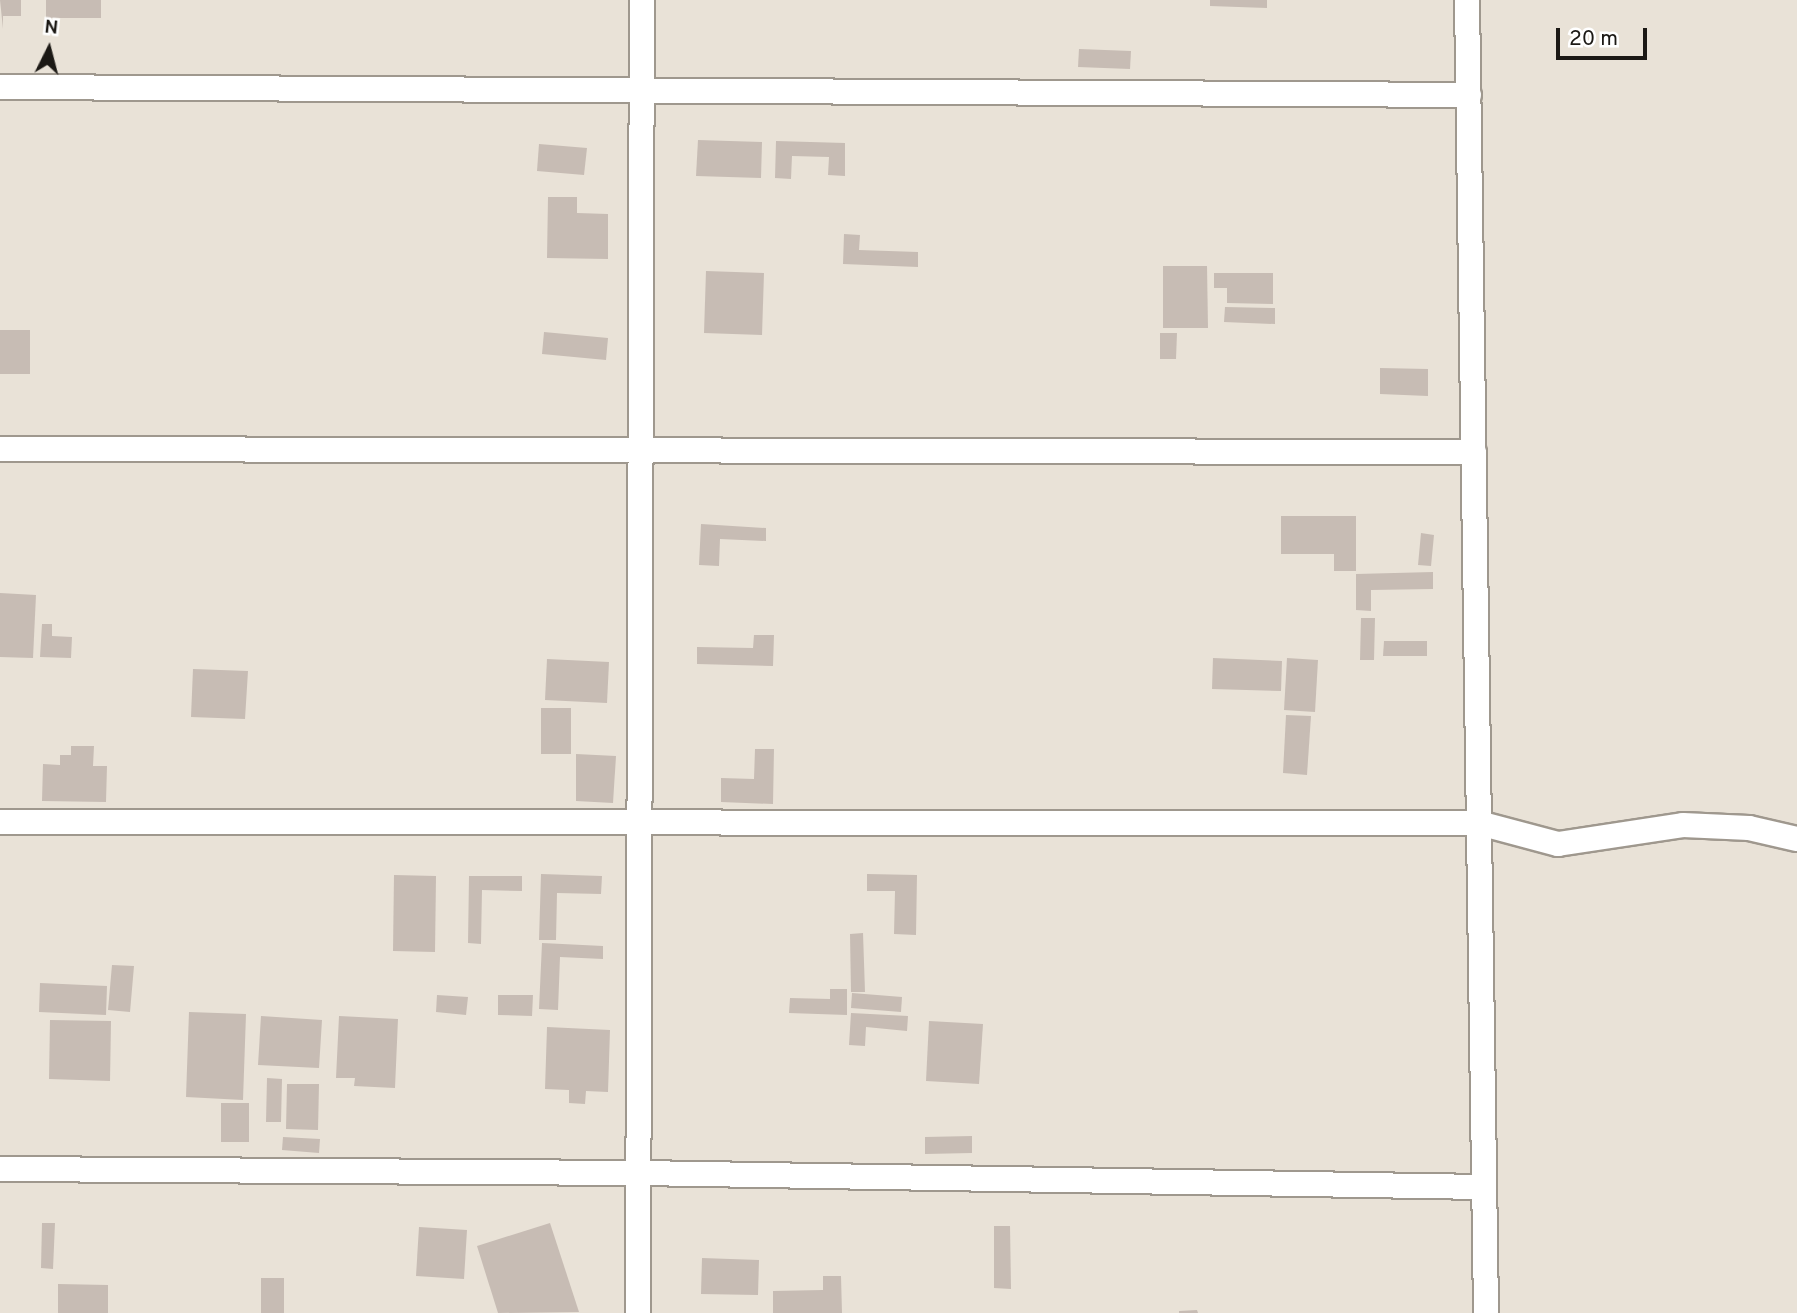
<!DOCTYPE html>
<style>
body{margin:0}
#map{position:relative;width:1797px;height:1313px;overflow:hidden;background:#e9e2d7;font-family:Overpass,sans-serif}
div>[style]{position:absolute}
[style*='--x']{left:calc(var(--x)*1px);top:calc(var(--y)*1px);width:calc(var(--w)*1px);rotate:calc(var(--a)*1deg)}
.building>*{inset:0;background:#c7bcb4}
.roads{filter:drop-shadow(2px 0 #9f988e) drop-shadow(-2px 0 #9f988e) drop-shadow(0 2px #9f988e) drop-shadow(0 -2px #9f988e)}
.street>*{height:24px;margin:-12px;padding:0 12px;transform-origin:12px;border-radius:12px;background:#fff}
span{translate:-50% -50%;white-space:nowrap;text-align:center;line-height:1.15;-webkit-text-stroke:7px #fff;paint-order:stroke}
.north{position:absolute;left:14px;top:14px;width:70px;height:70px;-webkit-text-stroke:5px #fff;paint-order:stroke;rotate:6deg;font-size:19px;font-weight:700;line-height:28px;text-align:center;color:#1c1915}
.north::after{content:'';display:block;margin:auto;width:24px;height:32px;background:#1c1915;clip-path:polygon(50% 0,100% 100%,50% 72%,0 100%)}
.scale{position:absolute;left:1556px;top:28px;width:91px;height:32px;box-sizing:border-box;border:4px solid #1c1915;border-top:0;padding-left:9px;font-size:21px;line-height:24px;white-space:nowrap;color:#1c1915;-webkit-text-stroke:5px #fff;paint-order:stroke}
</style>
<div id="map">
<div class="building">
<div style="clip-path:polygon(0 0,21px 0,21px 16px,3px 16px,3px 29px)"></div>
<div style="clip-path:polygon(46px 0,101px 0,101px 18px,46px 18px)"></div>
<div style="clip-path:polygon(1210px 0,1267px 0,1267px 8px,1210px 6px)"></div>
<div style="clip-path:polygon(1079px 49px,1131px 51px,1130px 69px,1078px 67px)"></div>
<div style="clip-path:polygon(698px 140px,762px 142px,761px 178px,696px 176px)"></div>
<div style="clip-path:polygon(776px 141px,845px 143px,845px 176px,828px 175px,829px 157px,792px 156px,791px 179px,775px 178px)"></div>
<div style="clip-path:polygon(539px 144px,587px 148px,584px 175px,537px 171px)"></div>
<div style="clip-path:polygon(548px 197px,577px 197px,577px 213px,608px 214px,608px 259px,547px 258px)"></div>
<div style="clip-path:polygon(844px 234px,860px 235px,859px 250px,918px 252px,918px 267px,843px 264px)"></div>
<div style="clip-path:polygon(1163px 266px,1207px 266px,1208px 328px,1163px 328px)"></div>
<div style="clip-path:polygon(706px 271px,764px 273px,762px 335px,704px 333px)"></div>
<div style="clip-path:polygon(1214px 273px,1273px 273px,1273px 304px,1227px 303px,1227px 288px,1214px 288px)"></div>
<div style="clip-path:polygon(1225px 307px,1275px 308px,1275px 324px,1224px 322px)"></div>
<div style="clip-path:polygon(0 330px,30px 330px,30px 374px,0 374px)"></div>
<div style="clip-path:polygon(544px 332px,608px 338px,606px 360px,542px 354px)"></div>
<div style="clip-path:polygon(1160px 333px,1177px 333px,1176px 359px,1160px 359px)"></div>
<div style="clip-path:polygon(1380px 368px,1428px 369px,1428px 396px,1380px 394px)"></div>
<div style="clip-path:polygon(1281px 516px,1356px 516px,1356px 571px,1334px 571px,1334px 554px,1281px 554px)"></div>
<div style="clip-path:polygon(701px 524px,766px 528px,766px 541px,720px 539px,719px 566px,699px 565px)"></div>
<div style="clip-path:polygon(1421px 533px,1434px 535px,1431px 566px,1418px 565px)"></div>
<div style="clip-path:polygon(1433px 572px,1433px 589px,1371px 590px,1371px 611px,1356px 610px,1356px 574px)"></div>
<div style="clip-path:polygon(0 593px,36px 595px,33px 658px,0 657px)"></div>
<div style="clip-path:polygon(1361px 618px,1375px 618px,1374px 660px,1360px 660px)"></div>
<div style="clip-path:polygon(42px 624px,52px 624px,52px 636px,72px 637px,71px 658px,40px 657px)"></div>
<div style="clip-path:polygon(754px 635px,774px 635px,773px 666px,697px 664px,697px 647px,753px 648px)"></div>
<div style="clip-path:polygon(1384px 641px,1427px 641px,1427px 656px,1383px 656px)"></div>
<div style="clip-path:polygon(1213px 658px,1282px 661px,1281px 691px,1212px 689px)"></div>
<div style="clip-path:polygon(1287px 658px,1318px 660px,1315px 712px,1284px 710px)"></div>
<div style="clip-path:polygon(547px 659px,609px 662px,607px 703px,545px 700px)"></div>
<div style="clip-path:polygon(193px 669px,248px 671px,245px 719px,191px 717px)"></div>
<div style="clip-path:polygon(541px 708px,571px 708px,571px 754px,541px 754px)"></div>
<div style="clip-path:polygon(1286px 715px,1311px 716px,1307px 775px,1283px 773px)"></div>
<div style="clip-path:polygon(71px 746px,94px 746px,93px 766px,107px 766px,106px 802px,42px 801px,43px 764px,60px 765px,60px 755px,71px 755px)"></div>
<div style="clip-path:polygon(755px 749px,774px 749px,773px 804px,721px 802px,721px 778px,754px 779px)"></div>
<div style="clip-path:polygon(576px 754px,616px 756px,613px 803px,576px 801px)"></div>
<div style="clip-path:polygon(541px 874px,602px 876px,601px 894px,557px 893px,556px 940px,539px 940px)"></div>
<div style="clip-path:polygon(867px 874px,917px 875px,916px 935px,894px 934px,895px 891px,867px 891px)"></div>
<div style="clip-path:polygon(394px 875px,436px 876px,435px 952px,393px 951px)"></div>
<div style="clip-path:polygon(469px 876px,522px 876px,522px 891px,482px 890px,481px 944px,468px 943px)"></div>
<div style="clip-path:polygon(863px 933px,865px 992px,851px 992px,850px 934px)"></div>
<div style="clip-path:polygon(542px 943px,603px 946px,603px 959px,560px 957px,558px 1010px,539px 1009px)"></div>
<div style="clip-path:polygon(112px 965px,134px 966px,130px 1012px,108px 1010px)"></div>
<div style="clip-path:polygon(40px 983px,107px 986px,106px 1015px,39px 1012px)"></div>
<div style="clip-path:polygon(830px 989px,847px 989px,847px 1015px,789px 1013px,790px 998px,830px 999px)"></div>
<div style="clip-path:polygon(852px 993px,902px 997px,901px 1012px,851px 1008px)"></div>
<div style="clip-path:polygon(437px 995px,468px 997px,466px 1015px,436px 1012px)"></div>
<div style="clip-path:polygon(498px 995px,533px 995px,532px 1016px,498px 1015px)"></div>
<div style="clip-path:polygon(189px 1012px,246px 1014px,243px 1100px,186px 1097px)"></div>
<div style="clip-path:polygon(851px 1013px,908px 1016px,907px 1031px,866px 1027px,865px 1046px,849px 1045px)"></div>
<div style="clip-path:polygon(261px 1016px,322px 1020px,319px 1068px,258px 1065px)"></div>
<div style="clip-path:polygon(339px 1016px,398px 1019px,395px 1088px,354px 1086px,355px 1078px,336px 1078px)"></div>
<div style="clip-path:polygon(50px 1020px,111px 1021px,110px 1081px,49px 1079px)"></div>
<div style="clip-path:polygon(929px 1021px,983px 1024px,979px 1084px,926px 1081px)"></div>
<div style="clip-path:polygon(547px 1027px,610px 1030px,608px 1092px,586px 1091px,585px 1104px,569px 1103px,569px 1090px,545px 1089px)"></div>
<div style="clip-path:polygon(267px 1078px,282px 1079px,281px 1122px,266px 1122px)"></div>
<div style="clip-path:polygon(287px 1084px,319px 1084px,318px 1130px,286px 1129px)"></div>
<div style="clip-path:polygon(221px 1103px,249px 1103px,249px 1142px,221px 1142px)"></div>
<div style="clip-path:polygon(972px 1136px,972px 1153px,925px 1154px,925px 1137px)"></div>
<div style="clip-path:polygon(283px 1137px,320px 1139px,319px 1153px,282px 1150px)"></div>
<div style="clip-path:polygon(42px 1223px,55px 1223px,53px 1269px,41px 1268px)"></div>
<div style="clip-path:polygon(550px 1223px,579px 1312px,498px 1313px,477px 1246px)"></div>
<div style="clip-path:polygon(994px 1226px,1010px 1226px,1011px 1289px,994px 1288px)"></div>
<div style="clip-path:polygon(419px 1227px,467px 1230px,464px 1279px,416px 1276px)"></div>
<div style="clip-path:polygon(702px 1258px,759px 1260px,758px 1295px,701px 1294px)"></div>
<div style="clip-path:polygon(823px 1276px,841px 1276px,842px 1313px,773px 1313px,773px 1291px,823px 1290px)"></div>
<div style="clip-path:polygon(261px 1278px,284px 1278px,284px 1313px,261px 1313px)"></div>
<div style="clip-path:polygon(58px 1284px,108px 1285px,108px 1313px,58px 1313px)"></div>
<div style="clip-path:polygon(1197px 1310px,1198px 1313px,1179px 1313px,1179px 1311px)"></div>
</div>
<div class="roads">
<div class="street">
<div style="--x:1467;--y:0;--w:1313;--a:89.17"></div>
<div style="--x:0;--y:87;--w:1469;--a:0.31"></div>
<div style="--x:0;--y:449;--w:1474;--a:0.12"></div>
<div style="--x:0;--y:822;--w:1479;--a:0.04"></div>
<div style="--x:1479;--y:823;--w:82;--a:14.9"></div>
<div style="--x:1558;--y:844;--w:126;--a:-8.6"></div>
<div style="--x:1683;--y:825;--w:66;--a:2.6"></div>
<div style="--x:1749;--y:828;--w:49;--a:12.9"></div>
<div style="--x:0;--y:1169;--w:639;--a:0.36"></div>
<div style="--x:639;--y:1173;--w:845;--a:0.95"></div>
<div style="--x:638;--y:1313;--w:1313;--a:-89.83"></div>
</div>
</div>
<div class="north">N</div>
<div class="scale">20 m</div>
</div>
